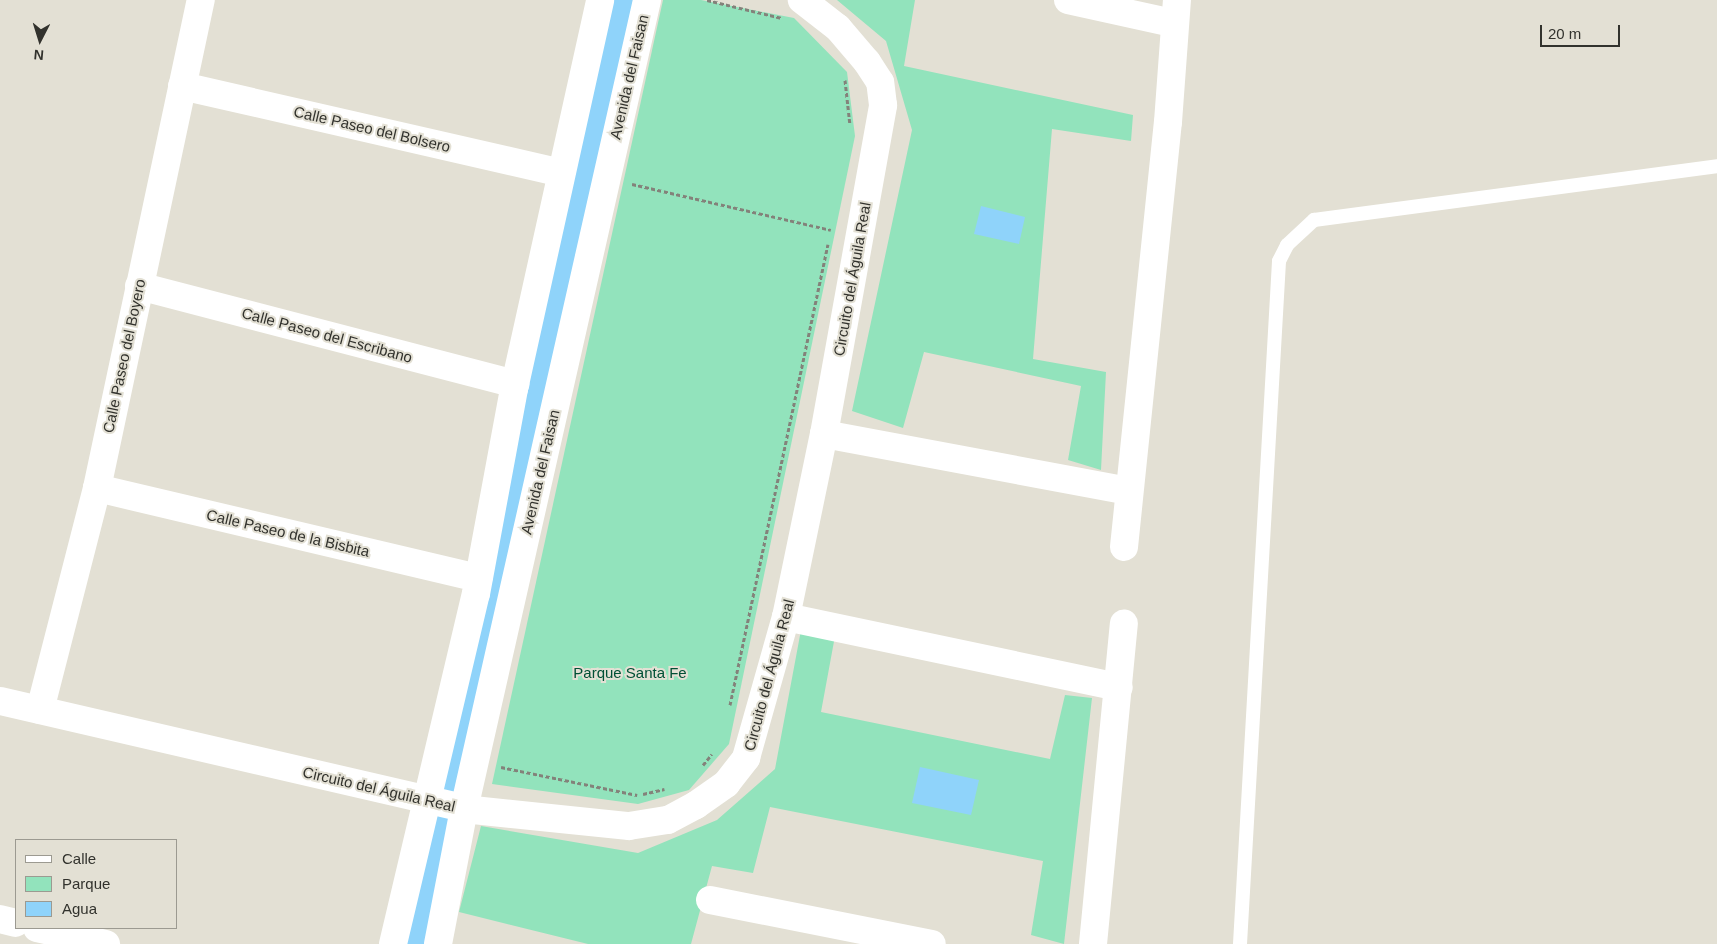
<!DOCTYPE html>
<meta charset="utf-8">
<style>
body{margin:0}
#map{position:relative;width:1717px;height:944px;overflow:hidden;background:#e3e0d4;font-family:Helvetica,sans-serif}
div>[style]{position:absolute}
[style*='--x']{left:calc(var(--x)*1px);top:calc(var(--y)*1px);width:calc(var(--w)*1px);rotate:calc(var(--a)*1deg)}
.green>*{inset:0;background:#92e3bc}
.water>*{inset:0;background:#8fd3fa}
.canal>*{height:28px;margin:-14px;padding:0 14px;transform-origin:14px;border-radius:14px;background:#8fd3fa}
.path>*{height:3px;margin-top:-1.5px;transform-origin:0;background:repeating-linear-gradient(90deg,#83827a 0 4px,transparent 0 6.5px)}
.lane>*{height:14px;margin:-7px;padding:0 7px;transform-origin:7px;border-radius:7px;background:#fff}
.street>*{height:28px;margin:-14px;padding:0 14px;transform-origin:14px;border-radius:14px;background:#fff}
span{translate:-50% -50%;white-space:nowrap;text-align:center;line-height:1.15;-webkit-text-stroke:4px #e3e0d4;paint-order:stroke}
.street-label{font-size:15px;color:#32322d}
.park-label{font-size:15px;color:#005035}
.legend{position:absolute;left:15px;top:839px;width:162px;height:90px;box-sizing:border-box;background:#e3e0d4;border:1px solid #9c9a91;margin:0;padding:6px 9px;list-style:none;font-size:15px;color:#32322d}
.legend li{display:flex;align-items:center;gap:10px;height:25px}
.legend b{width:25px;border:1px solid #9c9a91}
.north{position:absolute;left:15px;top:15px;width:50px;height:50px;-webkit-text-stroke:4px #e3e0d4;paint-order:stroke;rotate:185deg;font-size:14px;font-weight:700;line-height:20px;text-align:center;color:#32322d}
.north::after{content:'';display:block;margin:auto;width:18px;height:22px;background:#32322d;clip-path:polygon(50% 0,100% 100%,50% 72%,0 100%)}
.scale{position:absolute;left:1540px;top:25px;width:80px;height:22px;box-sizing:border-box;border:2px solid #32322d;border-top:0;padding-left:6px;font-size:15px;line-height:18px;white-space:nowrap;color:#32322d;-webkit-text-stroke:4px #e3e0d4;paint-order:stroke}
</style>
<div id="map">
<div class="green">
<div style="clip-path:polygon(663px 0,701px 0,794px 18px,847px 72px,855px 136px,729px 744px,689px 790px,638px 804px,492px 784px)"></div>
<div style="clip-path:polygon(837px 0,915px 0,904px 66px,1133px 115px,1131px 141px,1052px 129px,1033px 359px,1106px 372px,1101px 470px,1068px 460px,1081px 386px,924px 352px,903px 428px,852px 411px,912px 130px,886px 41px)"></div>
<div style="clip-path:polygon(801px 630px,835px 636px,821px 712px,1050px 759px,1065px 695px,1092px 698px,1064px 944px,1031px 935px,1043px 861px,770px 807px,753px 873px,712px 866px,691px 944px,588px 944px,459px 912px,481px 826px,638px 853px,717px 820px,775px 769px)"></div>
</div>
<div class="water">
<div style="clip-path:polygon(981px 206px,1025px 217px,1019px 244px,974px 234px)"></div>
<div style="clip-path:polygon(920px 767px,979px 780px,971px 815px,912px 803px)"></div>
</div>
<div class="canal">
<div style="--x:448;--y:783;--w:801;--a:-77.68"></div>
<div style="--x:413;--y:944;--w:122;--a:-77.7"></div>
</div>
<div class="path">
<div style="--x:707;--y:0;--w:77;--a:13.5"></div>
<div style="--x:845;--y:80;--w:45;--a:83.7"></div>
<div style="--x:632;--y:184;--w:204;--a:13"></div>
<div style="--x:730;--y:705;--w:471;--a:-78"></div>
<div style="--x:703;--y:765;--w:14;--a:-51"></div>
<div style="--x:501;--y:767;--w:139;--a:11.6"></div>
<div style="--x:643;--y:794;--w:22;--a:-13"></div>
</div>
<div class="lane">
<div style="--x:1240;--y:944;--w:684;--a:-86.73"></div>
<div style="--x:1279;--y:261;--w:18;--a:-63"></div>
<div style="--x:1287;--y:245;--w:37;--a:-43"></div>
<div style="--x:1314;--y:220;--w:407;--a:-7.6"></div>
</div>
<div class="street">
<div style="--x:1068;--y:0;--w:107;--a:12.4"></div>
<div style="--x:182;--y:86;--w:389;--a:12.9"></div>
<div style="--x:139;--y:286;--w:389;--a:14.6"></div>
<div style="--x:824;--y:434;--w:310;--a:10.6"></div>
<div style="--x:97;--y:488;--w:392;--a:13.3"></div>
<div style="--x:1124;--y:547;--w:427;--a:-84.1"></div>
<div style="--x:1168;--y:122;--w:122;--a:-85.8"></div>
<div style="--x:786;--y:617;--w:340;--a:11.9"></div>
<div style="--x:0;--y:701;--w:485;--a:13"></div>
<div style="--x:473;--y:810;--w:157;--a:5.9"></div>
<div style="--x:629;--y:826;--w:39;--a:-9"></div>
<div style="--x:668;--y:820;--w:32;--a:-28"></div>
<div style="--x:696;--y:805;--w:37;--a:-35"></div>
<div style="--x:726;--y:784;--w:33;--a:-52"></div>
<div style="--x:746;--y:758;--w:147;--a:-74.2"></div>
<div style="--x:786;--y:617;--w:187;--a:-78.3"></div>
<div style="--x:824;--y:434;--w:334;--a:-79.8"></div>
<div style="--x:883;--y:105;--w:23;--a:-97"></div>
<div style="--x:880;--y:82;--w:24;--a:-123"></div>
<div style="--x:867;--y:62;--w:45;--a:-130.5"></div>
<div style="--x:838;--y:28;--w:46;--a:-142.1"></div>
<div style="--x:40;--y:710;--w:229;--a:-75.6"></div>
<div style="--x:97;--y:488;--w:499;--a:-78"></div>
<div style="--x:710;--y:900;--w:226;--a:11.2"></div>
<div style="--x:0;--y:919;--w:16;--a:14"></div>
<div style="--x:37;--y:928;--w:71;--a:13.1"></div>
<div style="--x:393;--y:944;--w:360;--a:-76.7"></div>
<div style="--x:476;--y:594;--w:208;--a:-79.5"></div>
<div style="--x:514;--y:389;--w:398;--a:-77.5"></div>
<div style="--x:438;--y:944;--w:137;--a:-79.1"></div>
<div style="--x:464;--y:809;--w:829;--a:-77.25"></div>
<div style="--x:1093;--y:944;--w:322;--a:-84.5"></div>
</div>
<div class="street-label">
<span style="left:629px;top:77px;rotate:-77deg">Avenida del Faisan</span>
<span style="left:372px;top:129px;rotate:13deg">Calle Paseo del Bolsero</span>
<span style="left:852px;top:279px;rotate:-80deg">Circuito del Águila Real</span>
<span style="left:327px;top:335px;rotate:15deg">Calle Paseo del Escribano</span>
<span style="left:124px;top:356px;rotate:-78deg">Calle Paseo del Boyero</span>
<span style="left:540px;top:472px;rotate:-77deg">Avenida del Faisan</span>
<span style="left:288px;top:533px;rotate:13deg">Calle Paseo de la Bisbita</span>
<span style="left:769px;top:675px;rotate:-75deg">Circuito del Águila Real</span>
<span style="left:379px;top:789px;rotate:13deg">Circuito del Águila Real</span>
</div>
<div class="park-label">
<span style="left:630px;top:673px">Parque Santa Fe</span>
</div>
<ul class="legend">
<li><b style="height:6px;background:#fff"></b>Calle</li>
<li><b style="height:14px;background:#92e3bc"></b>Parque</li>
<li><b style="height:14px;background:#8fd3fa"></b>Agua</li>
</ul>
<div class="north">N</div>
<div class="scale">20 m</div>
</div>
